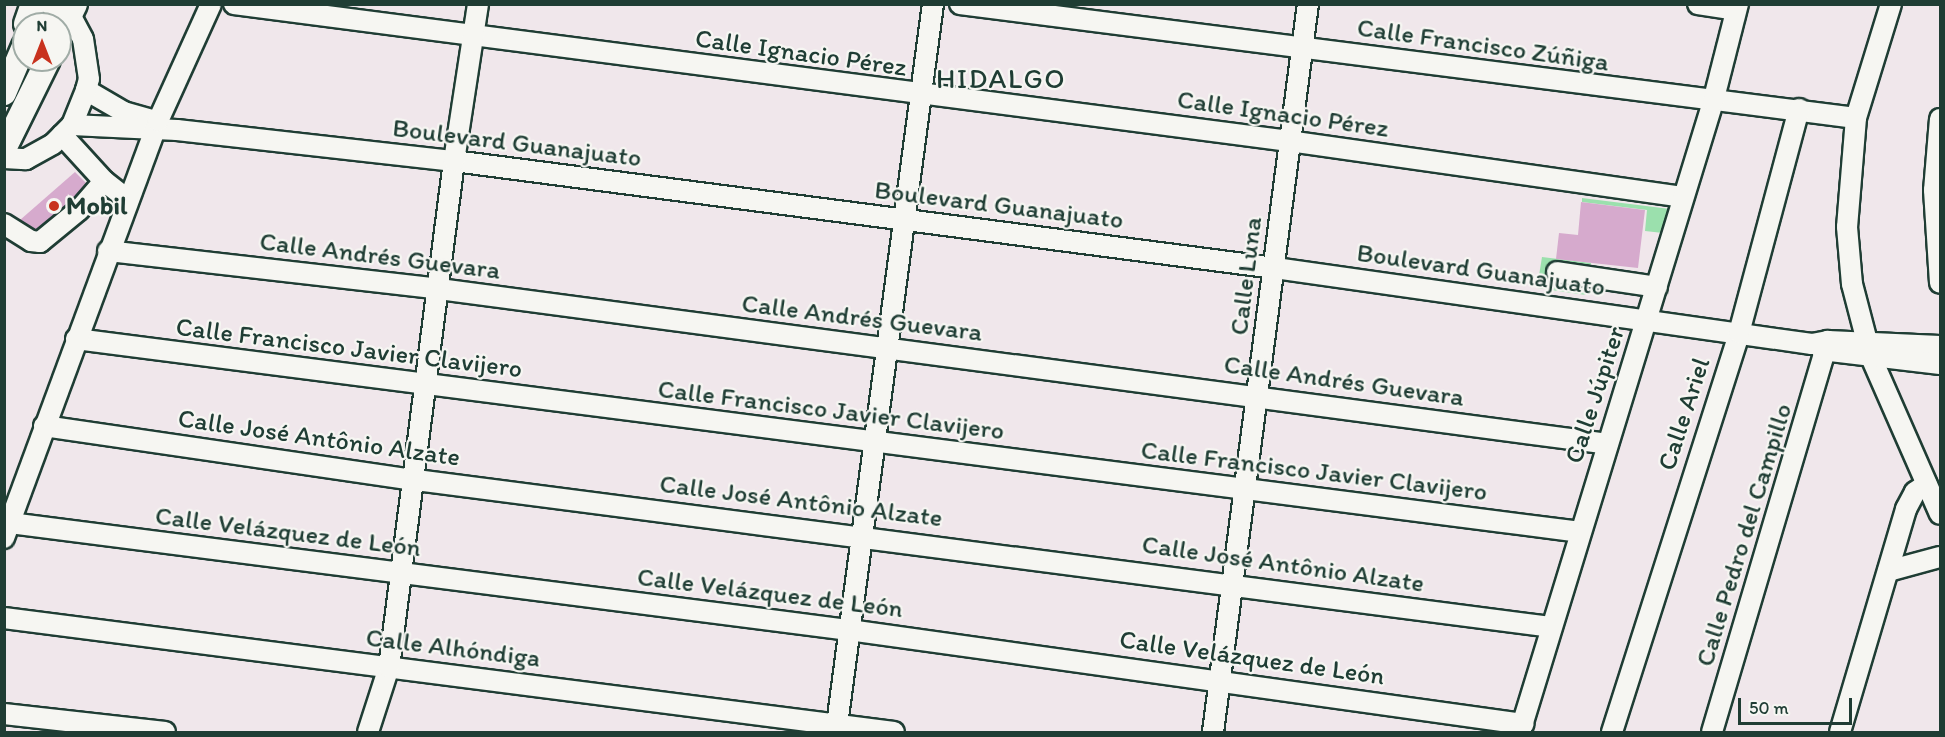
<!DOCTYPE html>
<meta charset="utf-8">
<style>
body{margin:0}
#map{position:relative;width:1945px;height:737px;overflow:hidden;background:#f0e7eb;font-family:Itim,sans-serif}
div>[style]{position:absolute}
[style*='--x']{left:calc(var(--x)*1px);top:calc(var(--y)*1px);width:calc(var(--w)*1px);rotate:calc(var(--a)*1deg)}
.green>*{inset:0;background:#9be0ad}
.building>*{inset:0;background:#d6aacd}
.roads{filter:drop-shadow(2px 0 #1f3d34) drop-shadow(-2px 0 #1f3d34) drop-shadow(0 2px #1f3d34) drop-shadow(0 -2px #1f3d34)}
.minor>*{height:20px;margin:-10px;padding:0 10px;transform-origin:10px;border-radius:10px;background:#f6f6f2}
.major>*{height:24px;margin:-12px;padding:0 12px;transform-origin:12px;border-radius:12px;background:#f6f6f2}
.dots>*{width:16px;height:16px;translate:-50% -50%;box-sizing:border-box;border:3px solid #f6f6f2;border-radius:50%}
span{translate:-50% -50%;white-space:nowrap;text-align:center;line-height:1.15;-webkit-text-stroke:4.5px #f6f6f2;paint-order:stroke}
.street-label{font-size:26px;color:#1f3d34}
.poi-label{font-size:26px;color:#1f3d34;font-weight:700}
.left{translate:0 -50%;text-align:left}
.quarter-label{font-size:28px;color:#1f3d34;letter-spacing:1.5px}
.frame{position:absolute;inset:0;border:6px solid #1f3d34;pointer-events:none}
.north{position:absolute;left:12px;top:12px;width:60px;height:60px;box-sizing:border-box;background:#f6f6f2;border:2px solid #a0aca6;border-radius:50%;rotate:0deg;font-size:16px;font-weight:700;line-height:24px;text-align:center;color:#1f3d34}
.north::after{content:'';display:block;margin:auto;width:21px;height:27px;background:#c8321e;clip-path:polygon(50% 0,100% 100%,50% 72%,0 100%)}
.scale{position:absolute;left:1738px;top:698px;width:114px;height:27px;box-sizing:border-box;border:3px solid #1f3d34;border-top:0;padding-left:8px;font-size:18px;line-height:21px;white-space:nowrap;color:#1f3d34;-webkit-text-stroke:4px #f6f6f2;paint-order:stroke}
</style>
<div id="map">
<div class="green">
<div style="clip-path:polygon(1582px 198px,1670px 209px,1663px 233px,1645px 231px,1647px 210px,1582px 202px)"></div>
<div style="clip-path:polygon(1542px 257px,1591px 263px,1586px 295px,1537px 288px)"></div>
</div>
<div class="building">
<div style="clip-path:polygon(75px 172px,86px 183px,71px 201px,36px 230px,20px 220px)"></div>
<div style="clip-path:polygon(1581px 202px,1645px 210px,1638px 268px,1556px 259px,1559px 233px,1578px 235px)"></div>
</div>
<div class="roads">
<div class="minor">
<div style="--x:234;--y:4;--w:1064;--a:7.4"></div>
<div style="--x:1289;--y:141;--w:396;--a:8.1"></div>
<div style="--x:960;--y:4;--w:903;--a:7.25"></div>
<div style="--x:1698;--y:4;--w:38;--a:9"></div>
<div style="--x:1891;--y:4;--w:119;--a:107.1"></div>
<div style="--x:1856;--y:118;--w:109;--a:94.7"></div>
<div style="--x:1847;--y:227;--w:57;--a:85"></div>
<div style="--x:1852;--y:284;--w:75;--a:75.4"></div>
<div style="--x:1871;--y:357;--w:171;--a:66.3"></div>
<div style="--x:86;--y:90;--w:44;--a:30.1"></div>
<div style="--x:124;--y:112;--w:35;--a:16"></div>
<div style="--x:1940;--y:119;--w:71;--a:94.8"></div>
<div style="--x:1934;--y:190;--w:93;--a:86.3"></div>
<div style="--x:72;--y:125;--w:105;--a:2.7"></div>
<div style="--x:177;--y:130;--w:279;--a:6.4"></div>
<div style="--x:454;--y:161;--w:828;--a:7.43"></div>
<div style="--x:1275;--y:268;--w:542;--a:8.06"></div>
<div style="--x:1812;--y:344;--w:16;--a:-11"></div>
<div style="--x:1828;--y:341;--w:112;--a:2.6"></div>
<div style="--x:62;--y:135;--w:62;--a:47.6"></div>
<div style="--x:104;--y:181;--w:31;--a:38"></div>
<div style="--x:4;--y:158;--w:22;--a:3"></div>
<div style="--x:26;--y:159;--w:31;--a:-29"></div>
<div style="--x:53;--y:144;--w:27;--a:-45"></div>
<div style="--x:72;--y:125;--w:38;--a:-68"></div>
<div style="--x:86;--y:90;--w:11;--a:-75"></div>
<div style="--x:89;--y:79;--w:40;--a:-98.5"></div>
<div style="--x:83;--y:39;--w:27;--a:-118"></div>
<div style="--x:70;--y:15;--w:24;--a:-152"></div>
<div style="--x:4;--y:224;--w:32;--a:32"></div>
<div style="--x:31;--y:241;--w:9;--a:6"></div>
<div style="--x:40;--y:242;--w:50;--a:-39.4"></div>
<div style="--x:79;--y:210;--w:38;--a:-49"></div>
<div style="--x:108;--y:251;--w:333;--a:6.5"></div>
<div style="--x:439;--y:289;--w:1179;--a:7.55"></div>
<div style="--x:1557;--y:272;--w:101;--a:8.5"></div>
<div style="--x:76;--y:339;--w:1517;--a:7.31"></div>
<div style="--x:1822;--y:350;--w:119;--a:6.8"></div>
<div style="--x:44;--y:426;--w:376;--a:8.3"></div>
<div style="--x:416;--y:480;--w:1144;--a:7.38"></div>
<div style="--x:10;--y:523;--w:846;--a:7.27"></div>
<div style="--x:849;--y:630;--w:681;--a:7.94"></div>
<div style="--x:4;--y:538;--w:445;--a:-69.7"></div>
<div style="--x:158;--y:121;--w:128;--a:-65.6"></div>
<div style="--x:1888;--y:571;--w:54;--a:-15.1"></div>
<div style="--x:4;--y:618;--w:897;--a:7.3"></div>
<div style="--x:4;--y:714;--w:162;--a:6.4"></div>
<div style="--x:368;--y:732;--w:68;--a:-72.1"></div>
<div style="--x:389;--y:667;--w:510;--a:-82.68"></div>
<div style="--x:454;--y:161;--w:159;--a:-81.3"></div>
<div style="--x:836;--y:732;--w:734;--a:-82.41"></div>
<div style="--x:1213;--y:732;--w:734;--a:-82.57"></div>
<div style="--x:1520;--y:732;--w:659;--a:-72.97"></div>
<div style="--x:1713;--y:102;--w:101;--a:-75.7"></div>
<div style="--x:1612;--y:732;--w:419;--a:-72.3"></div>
<div style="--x:1739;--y:333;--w:232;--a:-75"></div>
<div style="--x:1712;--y:732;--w:408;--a:-73.5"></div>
<div style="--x:1840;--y:732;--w:233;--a:-73.5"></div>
<div style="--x:1906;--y:509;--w:19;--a:-62"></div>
<div style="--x:1915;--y:492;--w:14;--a:-34"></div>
</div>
<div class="major">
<div style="--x:26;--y:24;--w:21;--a:-71"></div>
<div style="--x:60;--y:35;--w:34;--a:-64"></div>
<div style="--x:4;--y:93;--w:51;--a:-66.9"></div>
<div style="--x:4;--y:149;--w:99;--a:-63.7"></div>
</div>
</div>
<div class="dots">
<div style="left:54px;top:206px;background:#c8321e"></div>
</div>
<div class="street-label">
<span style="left:1483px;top:45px;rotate:8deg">Calle Francisco Zúñiga</span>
<span style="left:801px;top:53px;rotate:8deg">Calle Ignacio Pérez</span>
<span style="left:1283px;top:114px;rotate:8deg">Calle Ignacio Pérez</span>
<span style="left:517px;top:143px;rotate:7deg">Boulevard Guanajuato</span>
<span style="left:999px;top:205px;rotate:7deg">Boulevard Guanajuato</span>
<span style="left:380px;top:256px;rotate:7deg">Calle Andrés Guevara</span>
<span style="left:1481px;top:270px;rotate:8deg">Boulevard Guanajuato</span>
<span style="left:1246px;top:276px;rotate:-83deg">Calle Luna</span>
<span style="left:862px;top:318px;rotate:7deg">Calle Andrés Guevara</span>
<span style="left:349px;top:348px;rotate:7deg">Calle Francisco Javier Clavijero</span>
<span style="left:1344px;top:381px;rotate:8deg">Calle Andrés Guevara</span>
<span style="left:1595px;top:395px;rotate:-72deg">Calle Júpiter</span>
<span style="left:831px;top:410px;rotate:7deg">Calle Francisco Javier Clavijero</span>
<span style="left:1684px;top:414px;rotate:-72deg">Calle Ariel</span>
<span style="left:319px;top:438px;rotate:8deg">Calle José Antônio Alzate</span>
<span style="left:1314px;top:471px;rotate:7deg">Calle Francisco Javier Clavijero</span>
<span style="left:801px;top:501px;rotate:7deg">Calle José Antônio Alzate</span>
<span style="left:288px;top:532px;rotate:7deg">Calle Velázquez de León</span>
<span style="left:1744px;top:535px;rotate:-73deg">Calle Pedro del Campillo</span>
<span style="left:1283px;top:564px;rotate:8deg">Calle José Antônio Alzate</span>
<span style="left:770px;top:593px;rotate:7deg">Calle Velázquez de León</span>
<span style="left:453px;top:648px;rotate:7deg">Calle Alhóndiga</span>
<span style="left:1252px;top:658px;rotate:8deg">Calle Velázquez de León</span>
</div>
<div class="poi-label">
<span class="left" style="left:66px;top:206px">Mobil</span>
</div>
<div class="quarter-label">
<span style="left:1001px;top:78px">HIDALGO</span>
</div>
<div class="frame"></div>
<div class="north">N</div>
<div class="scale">50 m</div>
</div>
